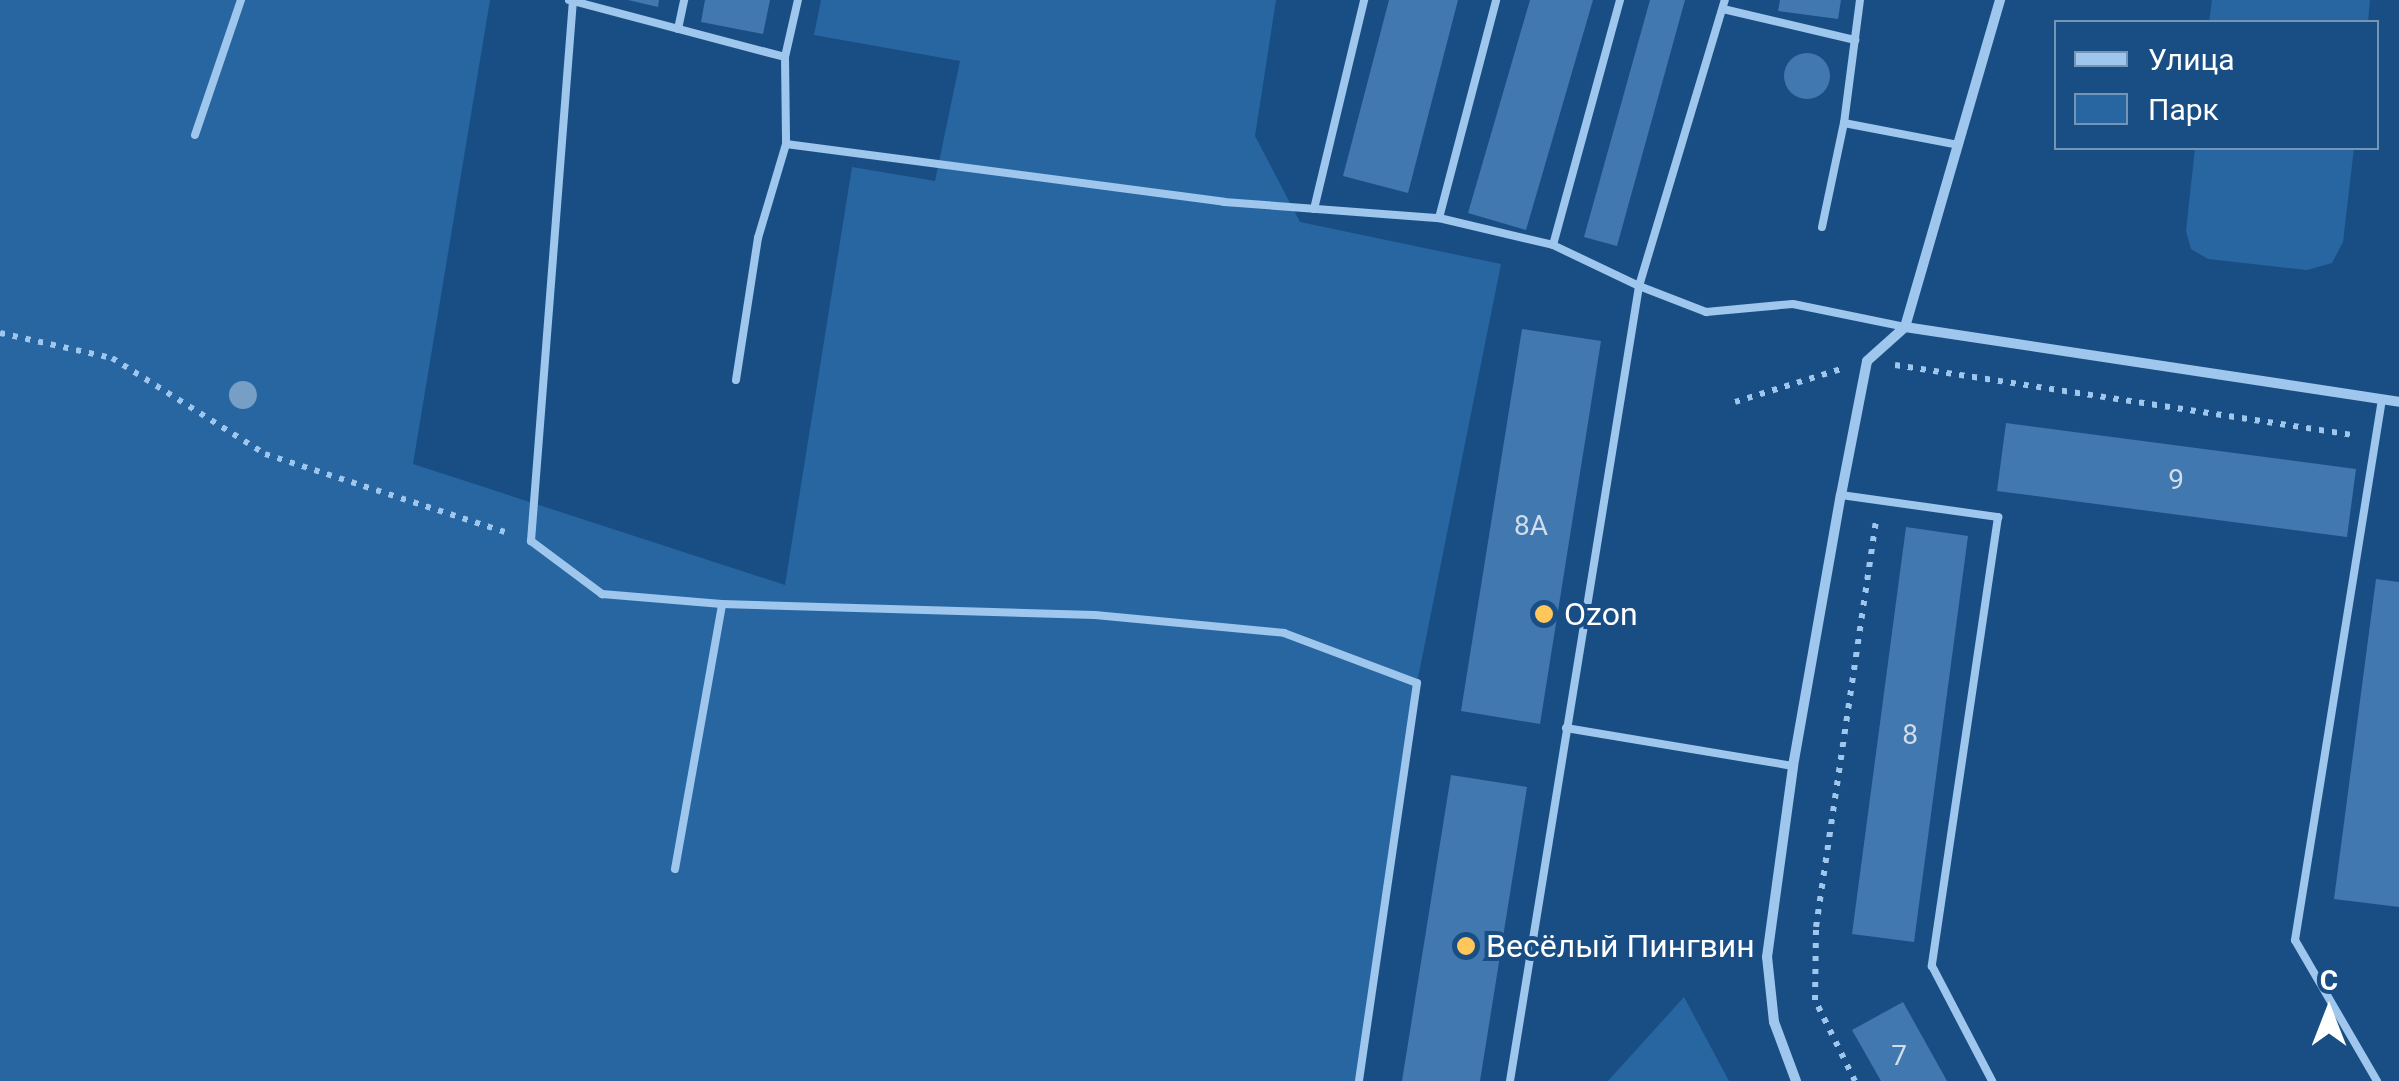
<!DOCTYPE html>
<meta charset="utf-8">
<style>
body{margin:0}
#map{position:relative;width:2399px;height:1081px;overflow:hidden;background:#194e85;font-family:Roboto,sans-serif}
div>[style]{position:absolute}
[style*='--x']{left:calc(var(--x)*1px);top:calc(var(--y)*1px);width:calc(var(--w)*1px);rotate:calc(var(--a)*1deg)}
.green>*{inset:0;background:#2866a2}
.building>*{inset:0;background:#4178af}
.round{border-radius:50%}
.path>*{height:6px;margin-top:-3px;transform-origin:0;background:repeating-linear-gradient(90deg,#9fc6ec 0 5px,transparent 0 13px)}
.service>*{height:8px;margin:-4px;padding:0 4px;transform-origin:4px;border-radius:4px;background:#9fc6ec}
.minor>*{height:10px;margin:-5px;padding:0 5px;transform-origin:5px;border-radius:5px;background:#9fc6ec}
.trees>*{width:28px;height:28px;margin:-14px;border-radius:50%;background:#779ec5}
.dots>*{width:28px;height:28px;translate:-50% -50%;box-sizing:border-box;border:5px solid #194e85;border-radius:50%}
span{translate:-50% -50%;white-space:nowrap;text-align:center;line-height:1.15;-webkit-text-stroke:8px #194e85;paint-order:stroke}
.number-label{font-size:28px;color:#d0ddeb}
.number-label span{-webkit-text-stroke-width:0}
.poi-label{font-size:32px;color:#fff}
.left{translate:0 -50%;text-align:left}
.legend{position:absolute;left:2054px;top:20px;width:325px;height:130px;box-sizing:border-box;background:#194e85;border:2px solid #7595b6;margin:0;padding:12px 18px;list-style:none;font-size:30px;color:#fff}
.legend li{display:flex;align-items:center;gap:20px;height:50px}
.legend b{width:50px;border:2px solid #7595b6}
.north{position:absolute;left:2279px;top:961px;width:100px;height:100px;-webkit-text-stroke:8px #194e85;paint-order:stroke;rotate:0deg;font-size:28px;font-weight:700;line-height:40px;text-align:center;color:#fff}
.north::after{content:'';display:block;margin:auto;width:35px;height:45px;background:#fff;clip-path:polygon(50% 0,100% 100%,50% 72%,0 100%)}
</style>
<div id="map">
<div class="green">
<div style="clip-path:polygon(0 0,490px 0,413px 464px,785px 585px,852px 167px,935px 181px,960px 61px,814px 35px,821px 0,1276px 0,1255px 136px,1300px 222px,1501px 264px,1417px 683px,1359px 1081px,0 1081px)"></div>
<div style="clip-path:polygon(2212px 0,2370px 0,2368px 22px,2209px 22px)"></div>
<div style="clip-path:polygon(2195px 148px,2354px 148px,2343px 242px,2332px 263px,2307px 270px,2208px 259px,2191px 249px,2186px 231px)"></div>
<div style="clip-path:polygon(1684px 997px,1729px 1081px,1608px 1081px)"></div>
</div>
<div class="building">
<div style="clip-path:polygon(628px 0,659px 0,658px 7px)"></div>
<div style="clip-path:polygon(705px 0,770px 0,763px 34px,701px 22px)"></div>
<div style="clip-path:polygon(1389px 0,1458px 0,1408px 193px,1343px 176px)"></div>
<div style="clip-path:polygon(1530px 0,1593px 0,1526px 230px,1468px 213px)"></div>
<div style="clip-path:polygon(1650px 0,1685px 0,1617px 246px,1584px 237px)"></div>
<div style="clip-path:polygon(1780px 0,1841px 0,1838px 19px,1778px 11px)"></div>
<div class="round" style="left:1784px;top:53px;width:46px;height:46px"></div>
<div style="clip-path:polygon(1522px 329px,1601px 341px,1540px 724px,1461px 711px)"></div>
<div style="clip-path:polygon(2006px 423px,2356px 469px,2347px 537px,1997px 491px)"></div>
<div style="clip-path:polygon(1906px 527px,1968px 536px,1914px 942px,1852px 934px)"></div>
<div style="clip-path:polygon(2376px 579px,2399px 582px,2399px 907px,2334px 899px)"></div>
<div style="clip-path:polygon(1451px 775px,1527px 787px,1480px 1081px,1402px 1081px)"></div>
<div style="clip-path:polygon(1903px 1002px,1947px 1081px,1881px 1081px,1852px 1030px)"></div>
</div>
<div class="path">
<div style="--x:0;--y:333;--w:115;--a:12.6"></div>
<div style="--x:112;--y:358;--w:181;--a:32.1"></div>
<div style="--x:265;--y:454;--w:259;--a:18"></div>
<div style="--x:1895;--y:365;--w:467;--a:8.7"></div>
<div style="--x:1735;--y:402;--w:114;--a:-17.3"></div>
<div style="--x:1855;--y:1081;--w:90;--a:-116.3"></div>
<div style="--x:1815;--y:1000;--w:73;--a:-89.2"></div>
<div style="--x:1816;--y:927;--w:410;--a:-81.6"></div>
</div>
<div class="service">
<div style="--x:569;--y:0;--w:223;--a:14.8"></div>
<div style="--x:785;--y:57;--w:87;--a:89.3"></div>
<div style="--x:786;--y:144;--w:442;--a:7.5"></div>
<div style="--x:1224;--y:202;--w:216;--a:4.3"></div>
<div style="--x:1439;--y:218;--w:117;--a:13.3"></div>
<div style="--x:1553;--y:245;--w:95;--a:25.5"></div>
<div style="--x:1639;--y:286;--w:72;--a:21.2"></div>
<div style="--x:1706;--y:312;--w:87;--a:-5.3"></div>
<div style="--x:1793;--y:304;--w:114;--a:11.6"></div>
<div style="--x:573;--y:0;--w:543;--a:94.44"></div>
<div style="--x:531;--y:541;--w:89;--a:36.7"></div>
<div style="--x:602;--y:594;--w:120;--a:4.8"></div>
<div style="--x:722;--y:604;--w:373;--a:1.7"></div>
<div style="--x:1095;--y:615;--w:190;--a:5.4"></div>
<div style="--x:1284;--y:633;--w:142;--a:20.6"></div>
<div style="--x:1417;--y:683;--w:402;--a:98.3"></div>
<div style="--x:1723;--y:9;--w:136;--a:13.2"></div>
<div style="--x:678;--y:29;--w:30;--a:-78"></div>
<div style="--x:785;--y:57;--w:58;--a:-77.2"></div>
<div style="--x:1844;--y:123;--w:116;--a:10.9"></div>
<div style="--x:195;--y:135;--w:143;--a:-71.2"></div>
<div style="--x:1314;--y:209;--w:215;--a:-76.5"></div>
<div style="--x:1439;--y:218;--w:225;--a:-75.3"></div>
<div style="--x:1822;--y:227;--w:106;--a:-78.1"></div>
<div style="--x:1844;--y:123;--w:124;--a:-82.6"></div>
<div style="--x:1553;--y:245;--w:254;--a:-74.7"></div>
<div style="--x:736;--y:380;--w:144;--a:-81.2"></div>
<div style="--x:758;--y:238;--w:98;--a:-73.4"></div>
<div style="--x:1841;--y:495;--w:159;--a:8"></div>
<div style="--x:1998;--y:517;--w:454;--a:98.4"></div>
<div style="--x:1932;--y:966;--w:130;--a:62.4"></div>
<div style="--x:1566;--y:728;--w:230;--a:9.5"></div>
<div style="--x:675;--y:869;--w:269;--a:-79.9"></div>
<div style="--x:1510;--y:1081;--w:805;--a:-80.78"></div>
<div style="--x:1639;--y:286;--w:299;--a:-73.3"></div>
<div style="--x:2377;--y:1081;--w:163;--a:-120.2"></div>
<div style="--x:2295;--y:940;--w:548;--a:-80.86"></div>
</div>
<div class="minor">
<div style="--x:1905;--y:327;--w:500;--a:8.6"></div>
<div style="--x:1796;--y:1081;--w:63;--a:-110.4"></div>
<div style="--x:1774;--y:1022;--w:65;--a:-96.1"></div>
<div style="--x:1767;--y:957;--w:193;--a:-82.2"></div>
<div style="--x:1793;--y:766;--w:275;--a:-80"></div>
<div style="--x:1841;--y:495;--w:136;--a:-79"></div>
<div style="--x:1867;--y:361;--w:51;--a:-41.8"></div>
<div style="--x:1905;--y:327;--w:341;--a:-73.8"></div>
</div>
<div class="trees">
<div style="left:243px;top:395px"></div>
</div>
<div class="dots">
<div style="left:1544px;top:614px;background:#ffc65a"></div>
<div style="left:1466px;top:946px;background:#ffc65a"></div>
</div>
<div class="number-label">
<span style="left:2176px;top:480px">9</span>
<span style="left:1531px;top:526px">8А</span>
<span style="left:1910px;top:735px">8</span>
<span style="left:1899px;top:1056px">7</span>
</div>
<div class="poi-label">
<span class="left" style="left:1564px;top:614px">Ozon</span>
<span class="left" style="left:1486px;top:946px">Весёлый Пингвин</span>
</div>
<ul class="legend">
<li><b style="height:12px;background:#9fc6ec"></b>Улица</li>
<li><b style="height:28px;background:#2866a2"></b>Парк</li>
</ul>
<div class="north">С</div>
</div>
